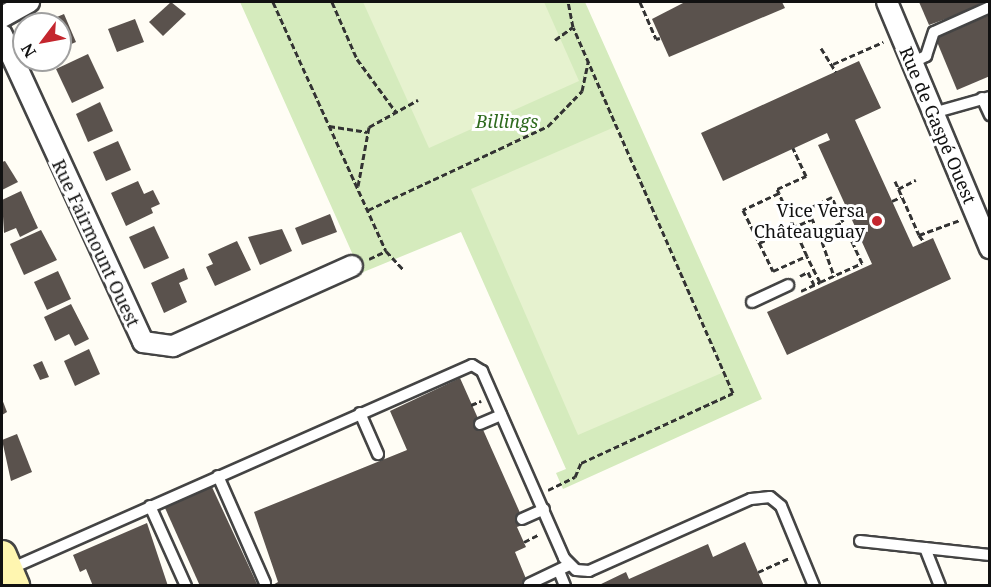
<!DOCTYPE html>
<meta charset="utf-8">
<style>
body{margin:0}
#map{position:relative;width:991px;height:587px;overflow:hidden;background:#fffdf5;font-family:"Noto Serif",serif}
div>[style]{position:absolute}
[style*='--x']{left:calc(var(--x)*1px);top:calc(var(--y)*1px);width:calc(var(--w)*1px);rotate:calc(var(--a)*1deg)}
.green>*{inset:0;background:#d5ebbd}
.pitch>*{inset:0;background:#e6f2cf}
.building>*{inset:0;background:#5a524d}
.path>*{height:3px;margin-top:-1.5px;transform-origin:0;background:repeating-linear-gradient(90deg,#333 0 6px,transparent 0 9px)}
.roads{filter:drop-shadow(2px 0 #444) drop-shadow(-2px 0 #444) drop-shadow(0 2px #444) drop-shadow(0 -2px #444)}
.lane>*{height:10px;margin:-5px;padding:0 5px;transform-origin:5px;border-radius:5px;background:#fff}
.street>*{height:20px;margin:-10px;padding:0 10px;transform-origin:10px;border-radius:10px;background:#fff}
.secondary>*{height:28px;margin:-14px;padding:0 14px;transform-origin:14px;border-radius:14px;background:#fff6b0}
.dots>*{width:16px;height:16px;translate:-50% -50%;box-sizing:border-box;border:3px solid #fff;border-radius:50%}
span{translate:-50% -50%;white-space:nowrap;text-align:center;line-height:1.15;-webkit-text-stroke:6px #fff;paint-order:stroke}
.park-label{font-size:18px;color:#2f6b1f;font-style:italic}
.street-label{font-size:18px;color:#111}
.poi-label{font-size:18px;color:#111}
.right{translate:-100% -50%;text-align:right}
.frame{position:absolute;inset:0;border:3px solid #111;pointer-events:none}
.north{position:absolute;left:12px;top:12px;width:60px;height:60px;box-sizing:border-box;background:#fff;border:2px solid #a0a0a0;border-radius:50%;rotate:238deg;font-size:16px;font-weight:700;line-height:24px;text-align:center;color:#111}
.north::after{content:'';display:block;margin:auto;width:21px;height:27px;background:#c4262e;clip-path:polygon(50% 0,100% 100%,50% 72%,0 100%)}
</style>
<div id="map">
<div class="green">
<div style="clip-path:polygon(240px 2px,585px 2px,762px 399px,563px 489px,556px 473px,566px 469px,461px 232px,361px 273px)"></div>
</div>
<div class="pitch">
<div style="clip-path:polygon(363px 2px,544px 2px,579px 81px,429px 148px)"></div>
<div style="clip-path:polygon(617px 126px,724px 372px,578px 435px,471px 189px)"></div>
</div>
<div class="building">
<div style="clip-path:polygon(171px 2px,186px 14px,163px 36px,149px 22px)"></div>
<div style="clip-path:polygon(685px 2px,782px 2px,785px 8px,669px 57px,652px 19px)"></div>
<div style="clip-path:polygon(919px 2px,990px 2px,990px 3px,929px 25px)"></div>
<div style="clip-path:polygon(64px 14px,76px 42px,60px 49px,60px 24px,40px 24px)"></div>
<div style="clip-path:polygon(990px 15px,990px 76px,957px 90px,935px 37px)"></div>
<div style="clip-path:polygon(135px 19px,144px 42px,117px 52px,108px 29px)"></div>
<div style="clip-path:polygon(88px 54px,104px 88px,72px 103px,56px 69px)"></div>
<div style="clip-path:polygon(859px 61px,881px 108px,855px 120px,913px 247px,933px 238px,951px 279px,787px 355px,767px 312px,872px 264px,818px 145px,830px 140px,827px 133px,723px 181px,701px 133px)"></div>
<div style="clip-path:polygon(100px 102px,113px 131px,88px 142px,76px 114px)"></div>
<div style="clip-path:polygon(118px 141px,131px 170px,106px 181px,93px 152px)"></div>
<div style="clip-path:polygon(5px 161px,18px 182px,2px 190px,2px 162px)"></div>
<div style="clip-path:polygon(138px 181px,144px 194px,153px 190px,160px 204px,151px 208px,153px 213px,126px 226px,111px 193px)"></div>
<div style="clip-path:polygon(21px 191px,38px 228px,20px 237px,16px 228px,4px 233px,2px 200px)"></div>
<div style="clip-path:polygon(330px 214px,337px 232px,302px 245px,295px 228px)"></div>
<div style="clip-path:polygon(154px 226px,169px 258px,144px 269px,129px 237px)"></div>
<div style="clip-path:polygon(282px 229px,292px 251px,260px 265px,248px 237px)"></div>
<div style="clip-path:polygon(41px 230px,57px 260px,24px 275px,10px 244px)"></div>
<div style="clip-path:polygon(237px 241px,251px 270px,215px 286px,206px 267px,213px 264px,208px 254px)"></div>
<div style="clip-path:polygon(184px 268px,188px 279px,179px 283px,187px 302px,164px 313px,151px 283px)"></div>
<div style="clip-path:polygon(58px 271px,71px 299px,47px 310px,34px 282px)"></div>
<div style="clip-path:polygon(71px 304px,89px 339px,75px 346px,69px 334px,55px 341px,44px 317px)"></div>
<div style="clip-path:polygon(89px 349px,100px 374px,75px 386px,64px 361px)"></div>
<div style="clip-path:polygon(42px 361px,49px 377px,40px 380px,33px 365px)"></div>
<div style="clip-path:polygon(460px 378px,525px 524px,517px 527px,526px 547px,515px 552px,529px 586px,271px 586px,278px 582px,254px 512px,407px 450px,390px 411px)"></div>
<div style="clip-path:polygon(2px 399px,7px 412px,2px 415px)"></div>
<div style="clip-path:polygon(17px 434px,32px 472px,11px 481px,2px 440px)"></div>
<div style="clip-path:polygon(212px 487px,258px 586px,200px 586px,165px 508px)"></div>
<div style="clip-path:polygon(147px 523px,168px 586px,93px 586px,86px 569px,80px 572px,73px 555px)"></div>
<div style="clip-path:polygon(745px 542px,764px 586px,597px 586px,626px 572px,629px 579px,708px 544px,713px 557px)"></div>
</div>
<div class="path">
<div style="--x:273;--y:2;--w:273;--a:65.6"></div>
<div style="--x:386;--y:251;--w:25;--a:47"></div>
<div style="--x:332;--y:2;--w:62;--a:66.3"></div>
<div style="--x:357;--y:59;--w:66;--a:53.7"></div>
<div style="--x:640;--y:2;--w:40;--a:66.6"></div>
<div style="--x:656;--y:39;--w:4;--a:-14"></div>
<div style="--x:555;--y:40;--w:22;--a:-36"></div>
<div style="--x:573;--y:27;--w:25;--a:-101"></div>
<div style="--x:821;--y:48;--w:28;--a:58"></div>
<div style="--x:833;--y:64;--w:55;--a:-23.7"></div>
<div style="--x:329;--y:126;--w:39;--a:9"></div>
<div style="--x:895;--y:181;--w:59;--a:66"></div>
<div style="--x:919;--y:235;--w:44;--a:-20.1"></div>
<div style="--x:358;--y:186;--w:60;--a:-79.4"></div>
<div style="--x:369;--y:127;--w:56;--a:-28.9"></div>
<div style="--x:898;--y:189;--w:20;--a:-27"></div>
<div style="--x:779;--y:193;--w:4;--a:-117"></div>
<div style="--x:777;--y:189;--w:32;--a:-24"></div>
<div style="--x:806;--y:176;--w:31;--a:-115"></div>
<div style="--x:892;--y:201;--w:10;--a:-24"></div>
<div style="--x:837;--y:208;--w:9;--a:-21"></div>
<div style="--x:368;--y:210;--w:199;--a:-25"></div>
<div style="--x:548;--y:126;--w:49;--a:-45.8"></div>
<div style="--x:582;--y:91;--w:30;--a:-78"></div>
<div style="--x:819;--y:233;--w:46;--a:70.8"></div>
<div style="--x:919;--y:235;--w:9;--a:54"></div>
<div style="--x:759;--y:243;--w:58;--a:-24.4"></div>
<div style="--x:369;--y:259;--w:19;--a:-25"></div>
<div style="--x:800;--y:276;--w:9;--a:-27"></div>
<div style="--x:808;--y:272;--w:14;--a:65"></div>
<div style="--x:820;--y:282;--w:46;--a:-24.3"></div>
<div style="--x:862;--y:263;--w:45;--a:-114.9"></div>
<div style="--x:843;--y:222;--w:27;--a:-114"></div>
<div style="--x:832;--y:197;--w:28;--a:154"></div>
<div style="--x:807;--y:209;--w:27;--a:63"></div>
<div style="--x:819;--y:233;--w:26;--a:-25"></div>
<div style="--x:801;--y:291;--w:21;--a:-25"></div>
<div style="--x:820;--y:282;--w:29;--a:-117"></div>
<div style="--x:807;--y:256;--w:32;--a:-114"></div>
<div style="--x:794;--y:227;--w:37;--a:-114"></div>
<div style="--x:779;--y:193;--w:40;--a:155"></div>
<div style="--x:743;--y:210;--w:68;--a:63.8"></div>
<div style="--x:773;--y:271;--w:37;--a:-24"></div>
<div style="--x:471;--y:405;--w:11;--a:-22"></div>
<div style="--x:548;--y:490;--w:30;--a:-26"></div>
<div style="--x:575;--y:477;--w:15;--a:-67"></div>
<div style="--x:581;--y:463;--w:167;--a:-24.7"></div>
<div style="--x:733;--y:393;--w:399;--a:-113.6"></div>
<div style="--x:524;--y:542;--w:16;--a:-27"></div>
<div style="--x:758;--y:572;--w:34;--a:-24"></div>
</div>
<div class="roads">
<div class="lane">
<div style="--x:912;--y:63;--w:16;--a:-27"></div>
<div style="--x:926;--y:56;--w:25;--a:-72"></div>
<div style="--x:934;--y:32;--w:61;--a:-24.1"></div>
<div style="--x:982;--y:98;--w:19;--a:65"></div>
<div style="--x:933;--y:113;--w:59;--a:-15.7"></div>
<div style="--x:752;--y:302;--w:40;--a:-25"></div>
<div style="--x:360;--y:413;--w:45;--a:66.3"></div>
<div style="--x:480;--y:424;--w:23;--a:-23"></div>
<div style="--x:218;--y:476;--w:117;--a:66.3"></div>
<div style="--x:150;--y:506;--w:88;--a:65.8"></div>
<div style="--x:522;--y:519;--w:24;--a:-24"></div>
<div style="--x:860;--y:541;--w:65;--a:6.1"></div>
<div style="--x:925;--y:548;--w:41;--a:68.5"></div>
<div style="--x:925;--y:548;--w:65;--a:6.1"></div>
<div style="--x:10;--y:569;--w:505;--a:-23.82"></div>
<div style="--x:472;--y:365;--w:12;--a:31"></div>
<div style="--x:482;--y:371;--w:204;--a:66.3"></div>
<div style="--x:564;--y:558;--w:17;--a:45"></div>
<div style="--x:576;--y:570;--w:13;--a:4"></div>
<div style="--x:589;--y:571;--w:177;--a:-24"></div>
<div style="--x:751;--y:499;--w:19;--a:-6"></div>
<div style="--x:770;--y:497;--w:14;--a:39"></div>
<div style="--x:781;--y:506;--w:87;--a:67.6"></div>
<div style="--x:559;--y:571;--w:16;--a:68"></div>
<div style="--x:529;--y:584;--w:44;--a:-25.4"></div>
</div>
<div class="street">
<div style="--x:887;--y:2;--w:267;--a:67.3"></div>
<div style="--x:2;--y:17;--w:31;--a:-29"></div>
<div style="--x:2;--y:35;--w:338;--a:65.3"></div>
<div style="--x:143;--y:342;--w:30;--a:8"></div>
<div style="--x:173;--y:346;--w:196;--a:-24.1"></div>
</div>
<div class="secondary">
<div style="--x:2;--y:555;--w:34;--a:67"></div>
</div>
</div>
<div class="dots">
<div style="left:877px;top:221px;background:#c4262e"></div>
</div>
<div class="park-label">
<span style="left:507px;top:121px">Billings</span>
</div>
<div class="street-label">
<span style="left:938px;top:125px;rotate:67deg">Rue de Gaspé Ouest</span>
<span style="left:96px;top:243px;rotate:65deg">Rue Fairmount Ouest</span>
</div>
<div class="poi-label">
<span class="right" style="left:865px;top:221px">Vice Versa<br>Châteauguay</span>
</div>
<div class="frame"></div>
<div class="north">N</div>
</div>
